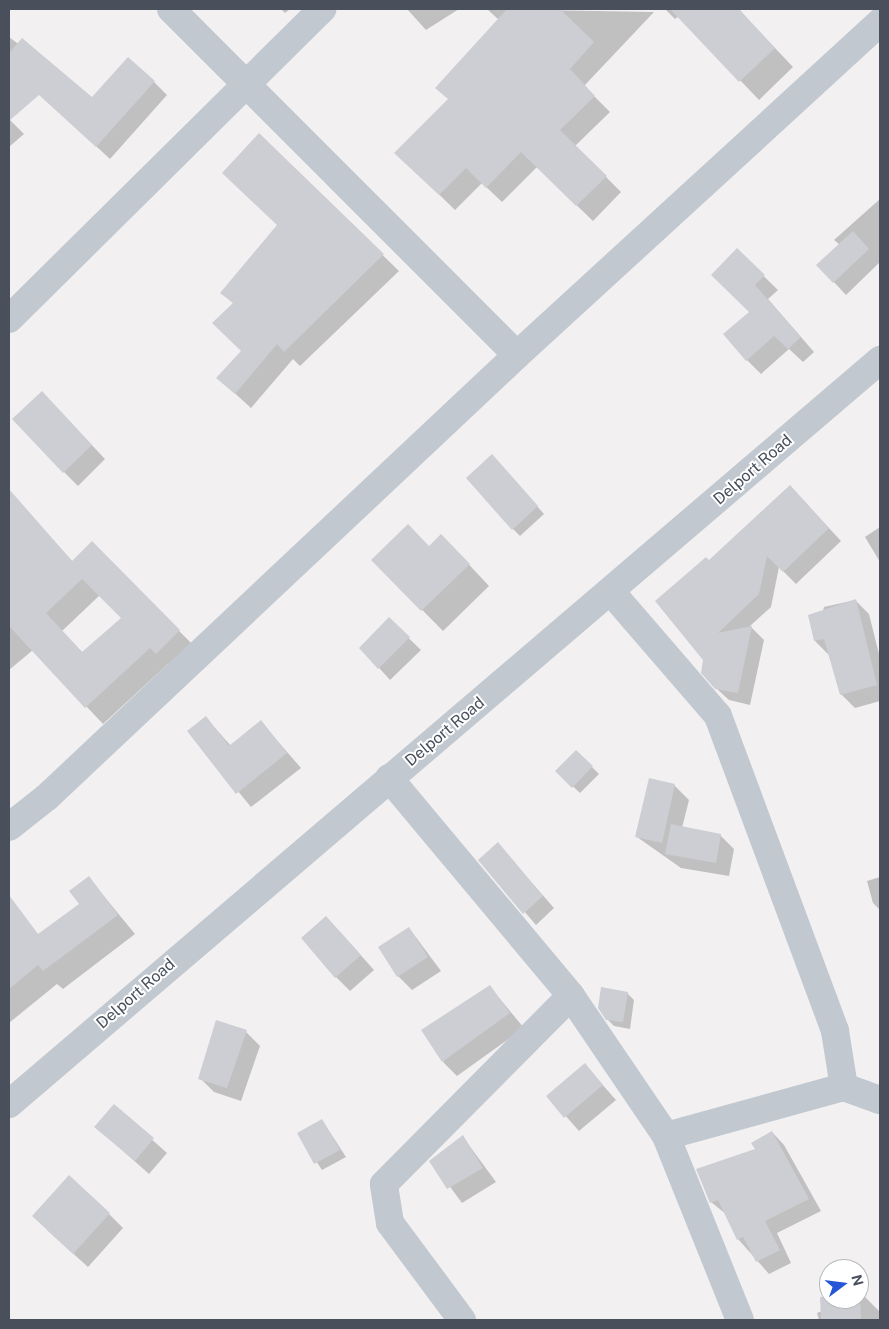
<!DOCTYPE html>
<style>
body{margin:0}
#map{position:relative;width:889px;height:1329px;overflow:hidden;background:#f2f0f0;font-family:"Public Sans",sans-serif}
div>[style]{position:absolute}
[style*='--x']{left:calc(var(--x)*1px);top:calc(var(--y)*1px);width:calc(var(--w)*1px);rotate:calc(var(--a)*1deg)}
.shadow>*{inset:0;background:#0003}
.building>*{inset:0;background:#cdced4}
.minor>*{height:28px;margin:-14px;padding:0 14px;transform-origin:14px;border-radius:14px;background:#c1c8d0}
span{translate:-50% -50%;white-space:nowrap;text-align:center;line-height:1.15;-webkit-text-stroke:4px #fff;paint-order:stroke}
.street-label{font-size:16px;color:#49505c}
.frame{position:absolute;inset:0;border:10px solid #49505c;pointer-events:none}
.north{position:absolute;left:819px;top:1259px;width:50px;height:50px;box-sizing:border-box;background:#fff;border:1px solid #b6b9be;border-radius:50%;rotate:75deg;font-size:14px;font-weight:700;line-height:20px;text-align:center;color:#49505c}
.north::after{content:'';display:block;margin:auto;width:18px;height:22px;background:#2556d7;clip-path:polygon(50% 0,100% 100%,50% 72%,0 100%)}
</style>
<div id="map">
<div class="shadow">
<div style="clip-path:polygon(281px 9px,290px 9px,285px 13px)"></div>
<div style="clip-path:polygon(407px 9px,459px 9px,426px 30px)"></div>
<div style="clip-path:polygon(487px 9px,654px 12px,584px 86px,610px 112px,575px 146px,621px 192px,593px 221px,537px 167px,502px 202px,482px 183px,455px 210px,412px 168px,499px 20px)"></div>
<div style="clip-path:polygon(665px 9px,738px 9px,793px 67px,759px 100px,679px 16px,675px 19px)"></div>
<div style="clip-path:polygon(9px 37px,92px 99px,154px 82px,167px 95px,110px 159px,9px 66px)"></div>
<div style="clip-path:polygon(9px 119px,24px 134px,9px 147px)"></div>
<div style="clip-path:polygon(259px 135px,399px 271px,300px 366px,293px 359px,251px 408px,218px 378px,242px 351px,234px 304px,222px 292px,278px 226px)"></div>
<div style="clip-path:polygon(880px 199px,880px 262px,846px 295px,818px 265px,840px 245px,834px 240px)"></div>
<div style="clip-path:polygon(737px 250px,778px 290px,768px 299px,814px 352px,803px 362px,789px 349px,761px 374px,747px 360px,750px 312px)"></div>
<div style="clip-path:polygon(56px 407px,105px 459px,78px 486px,64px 472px)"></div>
<div style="clip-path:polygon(499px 463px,544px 514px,520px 536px,513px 529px)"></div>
<div style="clip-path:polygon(evenodd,13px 495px,73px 562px,92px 543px,196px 648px,174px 670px,168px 664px,103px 724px,33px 650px,9px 670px,9px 499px,13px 495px,100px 595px,122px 618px,83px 653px,62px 631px,100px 595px)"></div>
<div style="clip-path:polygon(802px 499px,841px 541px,796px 584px,779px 567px,771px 607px,750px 626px,764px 640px,750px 705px,729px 700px,716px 688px,705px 659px,709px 562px)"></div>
<div style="clip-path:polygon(880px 527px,880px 562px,865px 537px)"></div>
<div style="clip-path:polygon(429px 547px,461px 556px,489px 586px,443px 631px,373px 560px)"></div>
<div style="clip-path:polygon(855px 600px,869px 614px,880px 658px,880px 701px,855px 708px,841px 694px,829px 655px,815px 641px,824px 607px)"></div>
<div style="clip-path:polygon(389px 619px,421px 650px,390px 680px,361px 648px)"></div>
<div style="clip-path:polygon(206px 718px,231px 746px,261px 722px,301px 768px,251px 807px,189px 732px)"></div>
<div style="clip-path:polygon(576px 751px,599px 774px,580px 793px,557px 771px)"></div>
<div style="clip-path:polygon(650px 780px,675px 786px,689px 800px,682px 828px,720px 835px,734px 849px,729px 876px,681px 868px,637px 837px)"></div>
<div style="clip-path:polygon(498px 844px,554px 908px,536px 925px,480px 860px)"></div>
<div style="clip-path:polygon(880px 877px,880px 910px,873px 903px,867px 881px)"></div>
<div style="clip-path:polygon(89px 878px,135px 934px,63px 989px,57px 984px,9px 1023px,9px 948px,33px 929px,39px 935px,80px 904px)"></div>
<div style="clip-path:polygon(409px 928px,441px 971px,412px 990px,398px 976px)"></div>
<div style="clip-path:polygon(340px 932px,374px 970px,350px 991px,336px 977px)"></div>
<div style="clip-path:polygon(490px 987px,524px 1028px,457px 1076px,443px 1062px)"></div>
<div style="clip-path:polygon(627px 993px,634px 1000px,630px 1029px,614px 1026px,607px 1019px)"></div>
<div style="clip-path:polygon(246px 1032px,260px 1046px,241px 1101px,214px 1092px,200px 1078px)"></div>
<div style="clip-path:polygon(585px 1065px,616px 1100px,579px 1131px,548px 1096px)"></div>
<div style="clip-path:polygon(114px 1106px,167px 1153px,149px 1174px,96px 1127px)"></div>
<div style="clip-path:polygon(322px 1120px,346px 1157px,322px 1170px,298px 1134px)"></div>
<div style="clip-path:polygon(772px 1132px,784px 1145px,821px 1211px,777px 1233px,791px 1263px,769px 1274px,738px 1239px,726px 1214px,711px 1202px)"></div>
<div style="clip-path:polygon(463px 1137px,496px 1182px,462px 1203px,431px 1161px)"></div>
<div style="clip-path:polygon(109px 1214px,123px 1228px,88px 1267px,47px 1230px)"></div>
<div style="clip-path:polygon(859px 1297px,865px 1297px,879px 1311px,879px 1320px,819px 1320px,817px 1313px)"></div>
</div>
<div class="building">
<div style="clip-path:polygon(507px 9px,560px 9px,594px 42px,570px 69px,595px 96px,560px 130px,607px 176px,576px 206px,521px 152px,486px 188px,466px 168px,439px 195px,394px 153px,448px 99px,435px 88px)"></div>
<div style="clip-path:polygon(670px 9px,739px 9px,775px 48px,739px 82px)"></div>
<div style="clip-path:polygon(22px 38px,92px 97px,128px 57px,155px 81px,96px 147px,39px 95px,9px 121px,9px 53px)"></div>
<div style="clip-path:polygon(259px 133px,384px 254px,284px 352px,277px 344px,235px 394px,216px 378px,241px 351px,212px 323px,233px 303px,220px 293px,277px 225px,222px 173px)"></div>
<div style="clip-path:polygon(853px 231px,869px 249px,833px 283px,816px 265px)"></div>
<div style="clip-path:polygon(737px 248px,765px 275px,755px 285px,801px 337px,788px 349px,774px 336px,746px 361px,723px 334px,749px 312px,711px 275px)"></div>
<div style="clip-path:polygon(42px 391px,92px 445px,63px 473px,12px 419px)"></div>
<div style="clip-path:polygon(492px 454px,538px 506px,512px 530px,466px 478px)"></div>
<div style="clip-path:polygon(790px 485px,829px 528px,783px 572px,767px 556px,759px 594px,718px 633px,752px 626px,738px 693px,715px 689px,701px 673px,703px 660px,655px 601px,706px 557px,709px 560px)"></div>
<div style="clip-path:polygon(evenodd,9px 489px,72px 561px,92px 541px,180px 630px,156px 654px,150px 648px,85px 708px,9px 626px,9px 489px,82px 579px,121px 618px,82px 652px,46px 613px,82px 579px)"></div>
<div style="clip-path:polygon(408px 524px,429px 546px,441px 534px,470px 564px,421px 611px,371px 560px)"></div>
<div style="clip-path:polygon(856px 599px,877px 685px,840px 695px,824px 639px,814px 641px,808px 615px)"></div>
<div style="clip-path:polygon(389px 617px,410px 637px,378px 669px,359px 648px)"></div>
<div style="clip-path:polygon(206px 716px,229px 746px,261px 720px,287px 753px,236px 794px,187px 731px)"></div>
<div style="clip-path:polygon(576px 750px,593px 766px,572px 788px,555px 771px)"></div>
<div style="clip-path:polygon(649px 778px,675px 784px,662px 843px,635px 837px)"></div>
<div style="clip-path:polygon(671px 824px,721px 834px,716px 863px,665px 854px)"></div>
<div style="clip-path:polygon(498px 842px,543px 896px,523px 914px,478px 860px)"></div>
<div style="clip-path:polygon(89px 876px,118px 915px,43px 971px,38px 965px,9px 989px,9px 895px,38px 934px,79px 904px,69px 891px)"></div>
<div style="clip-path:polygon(326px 916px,361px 955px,335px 978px,301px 938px)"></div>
<div style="clip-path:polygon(409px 927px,428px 957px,397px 977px,378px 947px)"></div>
<div style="clip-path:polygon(490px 985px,510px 1013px,442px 1062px,421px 1030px)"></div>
<div style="clip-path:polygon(601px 987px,628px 992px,623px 1022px,606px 1020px,598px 1008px)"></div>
<div style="clip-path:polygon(216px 1020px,247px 1030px,227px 1088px,198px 1079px)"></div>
<div style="clip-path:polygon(585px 1063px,603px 1085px,564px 1118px,546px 1096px)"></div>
<div style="clip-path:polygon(114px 1104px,154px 1138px,135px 1161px,94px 1127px)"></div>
<div style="clip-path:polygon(322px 1119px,340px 1150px,314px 1164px,297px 1133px)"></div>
<div style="clip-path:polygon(772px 1131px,809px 1199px,765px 1221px,780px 1250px,756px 1262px,743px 1237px,737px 1240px,718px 1200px,710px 1203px,696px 1169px,755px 1149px,751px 1143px)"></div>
<div style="clip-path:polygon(463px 1135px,483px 1168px,447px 1189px,429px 1161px)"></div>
<div style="clip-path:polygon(69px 1175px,110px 1213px,73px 1254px,32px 1216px)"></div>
<div style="clip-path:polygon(860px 1296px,861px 1320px,821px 1320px,820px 1297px)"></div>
</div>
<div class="minor">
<div style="--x:171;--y:9;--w:489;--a:45"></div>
<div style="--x:9;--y:319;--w:441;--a:-44.7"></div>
<div style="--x:612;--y:593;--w:162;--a:49.2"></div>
<div style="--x:718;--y:716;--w:336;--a:69.6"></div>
<div style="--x:835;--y:1031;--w:57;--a:80.9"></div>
<div style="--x:389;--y:778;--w:284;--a:50.1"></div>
<div style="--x:571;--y:996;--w:169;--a:55.8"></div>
<div style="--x:666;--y:1136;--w:198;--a:68.1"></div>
<div style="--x:9;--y:827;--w:48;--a:-38.3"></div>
<div style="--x:47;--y:797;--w:645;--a:-43.24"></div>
<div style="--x:517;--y:355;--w:493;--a:-42.5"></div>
<div style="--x:9;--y:1104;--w:1146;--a:-40.5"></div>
<div style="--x:666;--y:1136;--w:185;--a:-15.4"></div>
<div style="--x:844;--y:1087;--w:38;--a:20"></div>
<div style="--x:462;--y:1320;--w:121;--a:-126.6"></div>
<div style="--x:390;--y:1223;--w:39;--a:-99"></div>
<div style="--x:384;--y:1184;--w:265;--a:-45.2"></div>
</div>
<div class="street-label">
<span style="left:753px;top:470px;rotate:-41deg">Delport Road</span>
<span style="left:445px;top:732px;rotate:-40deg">Delport Road</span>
<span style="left:136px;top:994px;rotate:-41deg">Delport Road</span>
</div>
<div class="frame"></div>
<div class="north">N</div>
</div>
